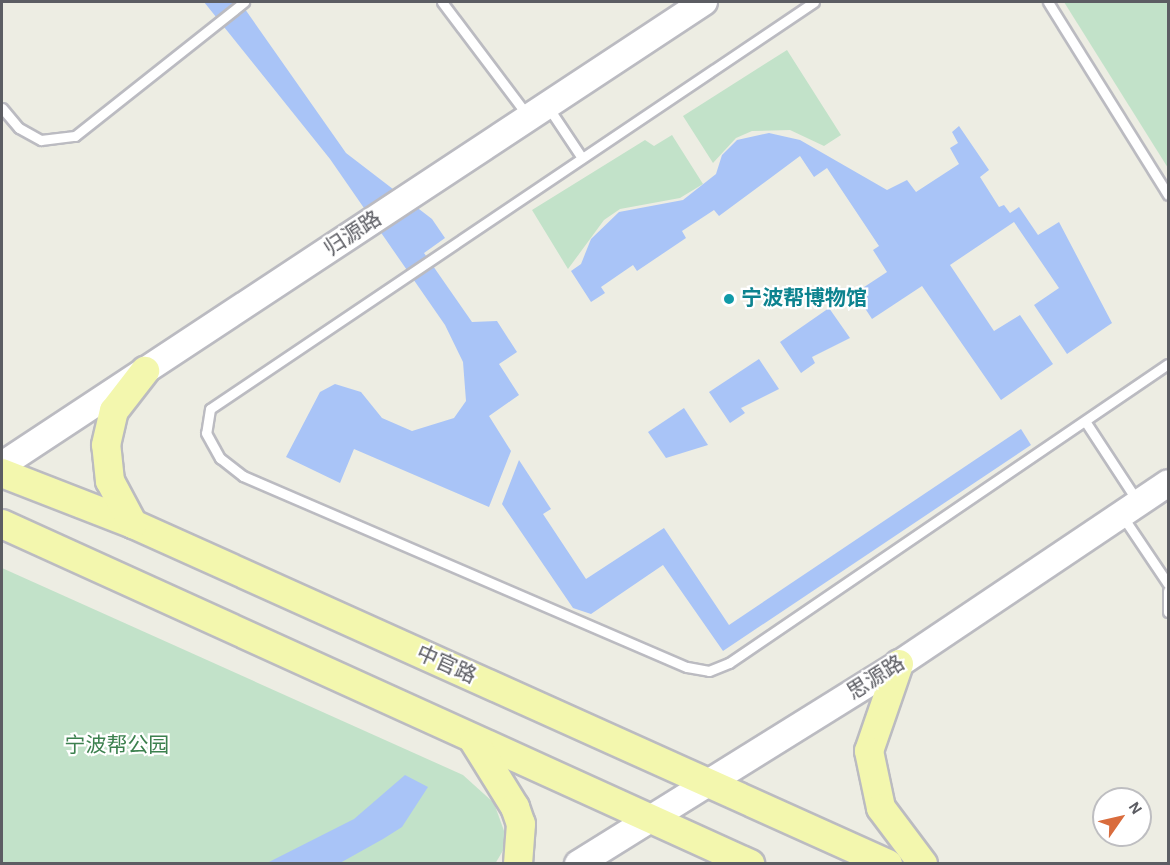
<!DOCTYPE html>
<meta charset="utf-8">
<style>
body{margin:0}
#map{position:relative;width:1170px;height:865px;overflow:hidden;background:#edede3;font-family:"Alegreya Sans","Noto Sans SC",sans-serif}
div>[style]{position:absolute}
[style*='--x']{left:calc(var(--x)*1px);top:calc(var(--y)*1px);width:calc(var(--w)*1px);rotate:calc(var(--a)*1deg)}
.green>*{inset:0;background:#c2e2c9}
.water>*{inset:0;background:#a9c4f7}
.roads{filter:drop-shadow(2px 0 #bbbbc1) drop-shadow(-2px 0 #bbbbc1) drop-shadow(0 2px #bbbbc1) drop-shadow(0 -2px #bbbbc1)}
.lane>*{height:9px;margin:-4.5px;padding:0 4.5px;transform-origin:4.5px;border-radius:4.5px;background:#fff}
.secondary>*{height:26px;margin:-13px;padding:0 13px;transform-origin:13px;border-radius:13px;background:#fff}
.primary>*{height:28px;margin:-14px;padding:0 14px;transform-origin:14px;border-radius:14px;background:#f3f7ae}
.dots>*{width:16px;height:16px;translate:-50% -50%;box-sizing:border-box;border:3px solid #fff;border-radius:50%}
span{translate:-50% -50%;white-space:nowrap;text-align:center;line-height:1.15;-webkit-text-stroke:4.5px #fff;paint-order:stroke}
.street-label{font-size:21px;color:#5c5d63}
.culture-label{font-size:21px;color:#0d838f;font-weight:700}
.left{translate:0 -50%;text-align:left}
.park-label{font-size:21px;color:#3d814f}
.frame{position:absolute;inset:0;border:3px solid #5c5d63;pointer-events:none}
.north{position:absolute;left:1092px;top:787px;width:60px;height:60px;box-sizing:border-box;background:#fff;border:2px solid #bebec1;border-radius:50%;rotate:56deg;font-size:16px;font-weight:700;line-height:24px;text-align:center;color:#5c5d63}
.north::after{content:'';display:block;margin:auto;width:21px;height:27px;background:#d96c3d;clip-path:polygon(50% 0,100% 100%,50% 72%,0 100%)}
</style>
<div id="map">
<div class="green">
<div style="clip-path:polygon(1064px 2px,1168px 2px,1168px 168px)"></div>
<div style="clip-path:polygon(787px 50px,841px 135px,824px 146px,790px 130px,752px 131px,736px 138px,713px 163px,683px 116px)"></div>
<div style="clip-path:polygon(672px 135px,703px 184px,680px 198px,620px 209px,604px 220px,568px 269px,532px 210px,645px 140px,654px 146px)"></div>
<div style="clip-path:polygon(2px 568px,463px 775px,494px 803px,508px 842px,495px 864px,2px 864px)"></div>
</div>
<div class="water">
<div style="clip-path:polygon(204px 2px,240px 2px,346px 153px,432px 219px,445px 238px,424px 253px,472px 322px,497px 321px,517px 352px,499px 364px,519px 395px,489px 416px,511px 451px,489px 507px,354px 449px,340px 483px,286px 457px,320px 392px,335px 384px,361px 392px,382px 418px,412px 431px,454px 418px,466px 401px,463px 362px,445px 325px,330px 159px)"></div>
<div style="clip-path:polygon(959px 126px,989px 170px,980px 177px,999px 207px,1004px 205px,1010px 213px,1019px 207px,1038px 235px,1059px 222px,1112px 323px,1067px 354px,1034px 305px,1059px 288px,1014px 222px,950px 265px,994px 331px,1020px 315px,1053px 364px,1001px 400px,922px 286px,872px 319px,855px 293px,887px 272px,873px 250px,879px 246px,827px 168px,814px 177px,800px 156px,719px 216px,714px 210px,682px 231px,686px 238px,637px 271px,633px 265px,601px 287px,605px 293px,591px 302px,571px 271px,581px 264px,591px 239px,619px 212px,683px 200px,716px 174px,722px 155px,737px 140px,769px 133px,800px 140px,887px 190px,907px 180px,916px 192px,959px 164px,950px 148px,958px 143px,952px 132px)"></div>
<div style="clip-path:polygon(829px 308px,850px 338px,812px 357px,815px 363px,801px 373px,780px 342px)"></div>
<div style="clip-path:polygon(759px 359px,779px 389px,741px 408px,745px 413px,730px 423px,709px 392px)"></div>
<div style="clip-path:polygon(684px 408px,708px 445px,666px 458px,648px 432px)"></div>
<div style="clip-path:polygon(1021px 429px,1031px 445px,723px 651px,663px 565px,591px 614px,573px 608px,502px 504px,519px 460px,551px 509px,543px 514px,586px 579px,664px 528px,729px 625px)"></div>
<div style="clip-path:polygon(405px 775px,428px 787px,402px 827px,383px 839px,340px 863px,267px 863px,354px 819px)"></div>
</div>
<div class="roads">
<div class="lane">
<div style="--x:442;--y:2;--w:141;--a:53"></div>
<div style="--x:814;--y:2;--w:728;--a:146.03"></div>
<div style="--x:210;--y:409;--w:24;--a:99"></div>
<div style="--x:206;--y:433;--w:29;--a:61"></div>
<div style="--x:220;--y:458;--w:29;--a:38"></div>
<div style="--x:243;--y:476;--w:483;--a:23.3"></div>
<div style="--x:687;--y:667;--w:22;--a:10"></div>
<div style="--x:709;--y:671;--w:22;--a:-22"></div>
<div style="--x:729;--y:663;--w:531;--a:-34.26"></div>
<div style="--x:1048;--y:2;--w:227;--a:58.1"></div>
<div style="--x:548;--y:107;--w:61;--a:56.3"></div>
<div style="--x:2;--y:108;--w:26;--a:50"></div>
<div style="--x:19;--y:128;--w:25;--a:29"></div>
<div style="--x:41;--y:140;--w:34;--a:-7"></div>
<div style="--x:75;--y:136;--w:216;--a:-38.4"></div>
<div style="--x:1085;--y:421;--w:97;--a:56.8"></div>
<div style="--x:1123;--y:517;--w:81;--a:56.1"></div>
<div style="--x:1168;--y:591;--w:21;--a:90"></div>
</div>
<div class="secondary">
<div style="--x:2;--y:465;--w:841;--a:-33.41"></div>
<div style="--x:578;--y:864;--w:378;--a:-31.9"></div>
<div style="--x:899;--y:664;--w:324;--a:-33.9"></div>
</div>
<div class="primary">
<div style="--x:2;--y:473;--w:141;--a:21.3"></div>
<div style="--x:133;--y:524;--w:828;--a:24.24"></div>
<div style="--x:2;--y:524;--w:822;--a:24.44"></div>
<div style="--x:133;--y:524;--w:49;--a:-118.1"></div>
<div style="--x:110;--y:481;--w:36;--a:-96"></div>
<div style="--x:106;--y:445;--w:35;--a:-77"></div>
<div style="--x:114;--y:411;--w:51;--a:-52.2"></div>
<div style="--x:899;--y:664;--w:92;--a:109"></div>
<div style="--x:869;--y:751;--w:58;--a:78.1"></div>
<div style="--x:881;--y:808;--w:70;--a:53.1"></div>
<div style="--x:474;--y:741;--w:78;--a:58.2"></div>
<div style="--x:515;--y:807;--w:18;--a:71"></div>
<div style="--x:521;--y:824;--w:40;--a:94.3"></div>
</div>
</div>
<div class="dots">
<div style="left:729px;top:299px;background:#0f9aa8"></div>
</div>
<div class="street-label">
<span style="left:353px;top:234px;rotate:-33deg">归源路</span>
<span style="left:446px;top:665px;rotate:24deg">中官路</span>
<span style="left:876px;top:678px;rotate:-32deg">思源路</span>
</div>
<div class="culture-label">
<span class="left" style="left:741px;top:299px">宁波帮博物馆</span>
</div>
<div class="park-label">
<span style="left:117px;top:746px">宁波帮公园</span>
</div>
<div class="frame"></div>
<div class="north">N</div>
</div>
